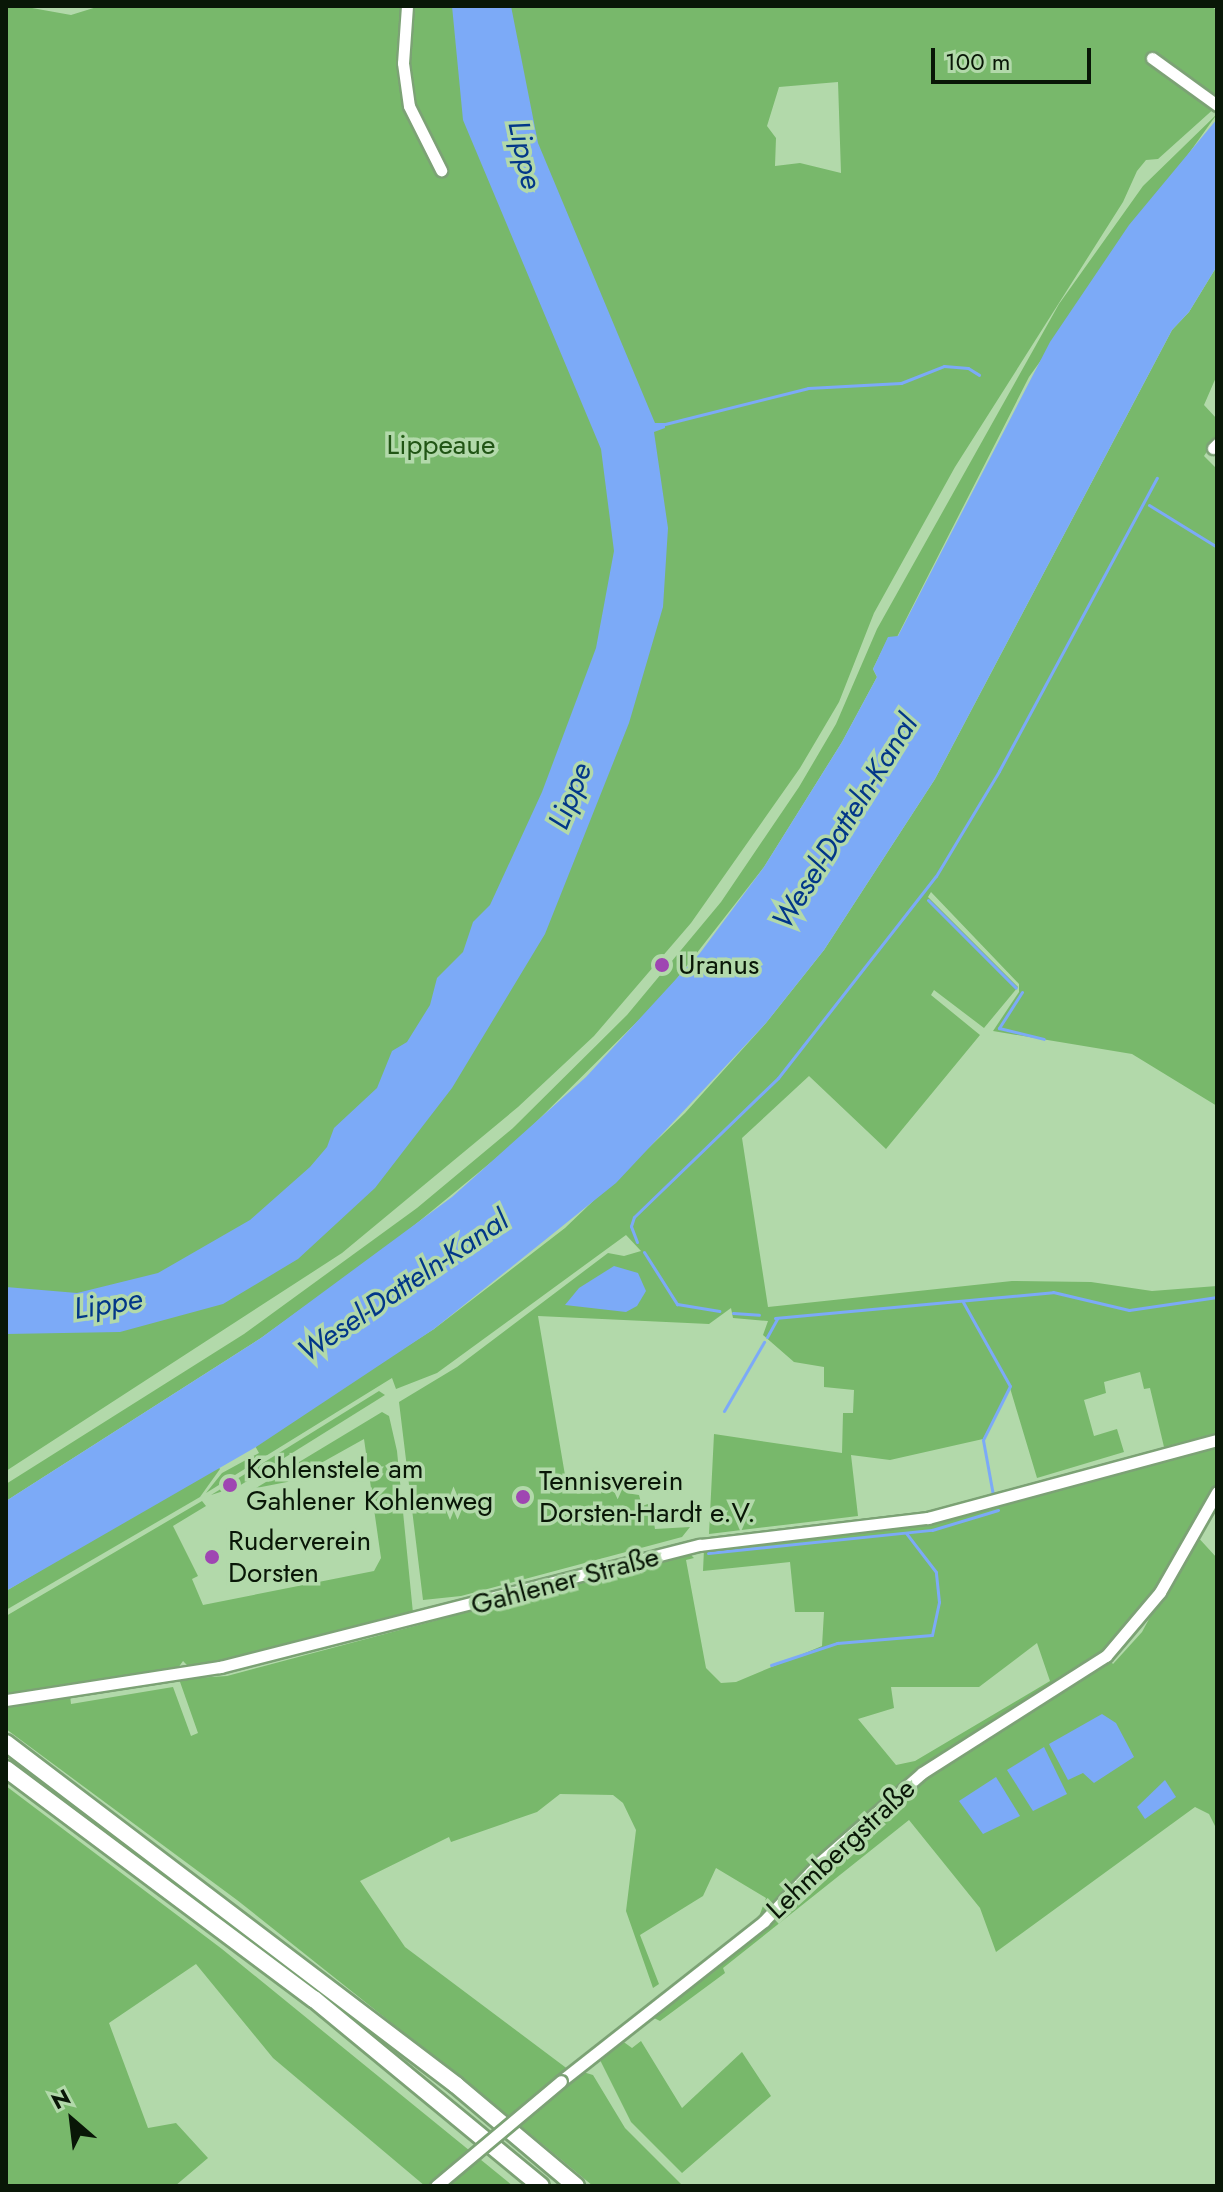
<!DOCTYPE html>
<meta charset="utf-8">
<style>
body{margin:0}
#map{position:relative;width:1223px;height:2192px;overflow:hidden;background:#b2d9aa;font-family:Jost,sans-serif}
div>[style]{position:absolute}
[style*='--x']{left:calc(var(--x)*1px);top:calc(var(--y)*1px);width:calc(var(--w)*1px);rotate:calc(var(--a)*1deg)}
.green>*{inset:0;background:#78b86b}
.water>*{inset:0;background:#7caaf7}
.stream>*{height:3px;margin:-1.5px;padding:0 1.5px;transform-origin:1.5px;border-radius:1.5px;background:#7caaf7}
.roads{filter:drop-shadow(2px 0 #7ca275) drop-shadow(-2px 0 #7ca275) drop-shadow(0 2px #7ca275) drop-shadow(0 -2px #7ca275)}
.minor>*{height:11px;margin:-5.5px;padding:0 5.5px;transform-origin:5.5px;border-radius:5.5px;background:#fff}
.highway>*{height:16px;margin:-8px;padding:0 8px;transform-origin:8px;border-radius:8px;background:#fff}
.bridges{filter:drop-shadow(2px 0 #7ca275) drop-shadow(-2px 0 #7ca275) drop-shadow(0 2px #7ca275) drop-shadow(0 -2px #7ca275)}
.minor-bridge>*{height:11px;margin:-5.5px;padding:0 5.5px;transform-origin:5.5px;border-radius:5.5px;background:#fff}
.dots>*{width:22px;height:22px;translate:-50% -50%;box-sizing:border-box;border:4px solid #b2d9aa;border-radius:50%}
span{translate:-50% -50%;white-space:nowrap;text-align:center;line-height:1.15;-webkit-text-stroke:7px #b2d9aa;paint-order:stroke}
.park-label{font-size:28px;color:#215515}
.poi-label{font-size:28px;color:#091707}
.left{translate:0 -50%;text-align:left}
.street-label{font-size:28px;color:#091707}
.water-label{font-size:30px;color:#023789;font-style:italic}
.frame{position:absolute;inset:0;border:8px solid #091707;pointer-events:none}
.north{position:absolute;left:32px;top:2080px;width:80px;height:80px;-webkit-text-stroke:6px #b2d9aa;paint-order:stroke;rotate:332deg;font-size:22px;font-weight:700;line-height:32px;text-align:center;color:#091707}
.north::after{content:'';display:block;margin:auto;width:28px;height:36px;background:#091707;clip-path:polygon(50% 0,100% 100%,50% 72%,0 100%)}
.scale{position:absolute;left:931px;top:48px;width:160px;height:36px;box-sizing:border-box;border:4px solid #091707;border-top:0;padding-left:10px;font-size:24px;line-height:28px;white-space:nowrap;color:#091707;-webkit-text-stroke:6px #b2d9aa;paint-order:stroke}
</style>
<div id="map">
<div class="green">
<div style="clip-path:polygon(evenodd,21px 6px,71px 15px,100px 6px,1211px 6px,1217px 11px,1217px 106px,1158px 159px,1146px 160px,1137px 171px,1123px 202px,955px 467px,874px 613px,839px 702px,800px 768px,691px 923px,594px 1036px,518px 1107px,342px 1253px,6px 1471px,6px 8px,21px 6px,838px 82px,841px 173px,800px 163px,775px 166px,776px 138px,767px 126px,779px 87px,838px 82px)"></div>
<div style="clip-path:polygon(1217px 114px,1029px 377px,897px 637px,888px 638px,873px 669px,877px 677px,842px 742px,764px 867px,664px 995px,517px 1141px,394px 1242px,261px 1338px,6px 1501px,6px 1484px,244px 1334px,417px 1208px,513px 1128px,627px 1015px,721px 902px,799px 787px,836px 724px,877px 629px,1059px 304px,1143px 186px)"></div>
<div style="clip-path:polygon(1217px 266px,1217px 375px,1204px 405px,1217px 419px,1217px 437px,1204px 456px,1217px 469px,1217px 1106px,1132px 1054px,993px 1031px,1019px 992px,1019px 984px,931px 892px,928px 897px,1018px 987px,984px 1028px,934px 990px,931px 995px,980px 1035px,886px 1149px,809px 1076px,742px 1138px,768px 1307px,1012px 1281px,1091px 1282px,1152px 1291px,1217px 1286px,1217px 1433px,1164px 1447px,1150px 1388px,1144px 1389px,1140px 1372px,1104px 1382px,1106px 1393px,1084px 1400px,1094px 1436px,1117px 1429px,1124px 1452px,1037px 1478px,1010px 1388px,983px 1439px,890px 1460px,851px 1455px,858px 1516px,709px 1534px,714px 1434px,842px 1453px,843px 1413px,853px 1413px,854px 1390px,824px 1387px,824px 1367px,794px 1362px,763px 1335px,768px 1321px,733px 1318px,731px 1308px,709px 1324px,538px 1316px,566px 1481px,605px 1480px,603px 1486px,615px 1493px,627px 1481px,631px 1484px,626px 1493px,639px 1495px,642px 1506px,651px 1503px,655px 1529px,690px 1527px,682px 1537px,461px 1596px,423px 1600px,399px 1402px,457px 1367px,608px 1253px,624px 1256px,641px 1251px,626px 1235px,437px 1373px,396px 1389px,392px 1378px,206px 1493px,222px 1473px,259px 1453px,254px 1444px,434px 1329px,565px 1228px,685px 1113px,766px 1023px,824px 950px,935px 779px,1172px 330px,1189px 312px)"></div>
<div style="clip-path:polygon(379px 1391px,385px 1395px,239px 1486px,211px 1495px)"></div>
<div style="clip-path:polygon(382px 1412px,389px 1416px,397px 1451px,413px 1613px,190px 1668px,183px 1661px,178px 1668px,6px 1696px,6px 1616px,202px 1501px,206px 1506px,173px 1526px,198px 1576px,192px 1579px,203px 1605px,374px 1571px,381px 1558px,364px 1439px,287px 1482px,256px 1488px)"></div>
<div style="clip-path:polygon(evenodd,1217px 1443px,1217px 1487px,1160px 1584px,1105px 1652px,963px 1742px,757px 1922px,766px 1898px,716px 1868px,703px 1896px,640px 1935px,659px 1984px,653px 1988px,626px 1911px,636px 1830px,623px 1803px,613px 1795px,560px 1794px,537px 1812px,451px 1842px,449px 1837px,360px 1881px,405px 1947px,569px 2070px,614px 2031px,613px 2035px,511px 2118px,237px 1900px,6px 1729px,6px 1706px,70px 1695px,71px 1704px,173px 1687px,191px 1736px,198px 1733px,179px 1679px,227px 1676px,689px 1553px,694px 1558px,686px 1560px,706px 1668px,721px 1683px,736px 1682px,822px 1646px,824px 1612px,795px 1612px,790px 1562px,703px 1571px,704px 1549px,958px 1517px,1217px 1443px,1037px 1643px,1050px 1681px,915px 1761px,896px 1765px,858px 1719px,894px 1708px,891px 1687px,979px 1687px,1037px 1643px)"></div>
<div style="clip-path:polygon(217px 1465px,220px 1469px,200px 1497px,6px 1610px,6px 1591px)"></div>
<div style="clip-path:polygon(1195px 1534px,1217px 1558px,1217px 1830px,1209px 1814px,1195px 1807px,996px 1952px,980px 1908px,909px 1820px,723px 1968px,725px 1973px,660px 2021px,654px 2018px,757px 1933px,833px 1853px,926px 1775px,1108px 1658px,1113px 1664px,1142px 1632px)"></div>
<div style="clip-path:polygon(6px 1786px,222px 1949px,513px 2186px,425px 2186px,273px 2058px,196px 1964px,109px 2023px,148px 2128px,176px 2123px,208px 2158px,175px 2186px,6px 2186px)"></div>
<div style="clip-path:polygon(621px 2040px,632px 2048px,641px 2041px,682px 2108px,742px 2052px,771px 2096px,682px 2173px,631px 2122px,599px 2058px)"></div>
<div style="clip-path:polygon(583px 2072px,593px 2075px,625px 2128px,683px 2186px,593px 2186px,517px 2123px)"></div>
</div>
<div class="water">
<div style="clip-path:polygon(452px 6px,511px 6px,538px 143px,655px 423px,665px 423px,665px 428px,654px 432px,668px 528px,663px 607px,629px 723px,545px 934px,452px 1088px,375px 1188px,298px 1259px,223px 1304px,120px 1332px,6px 1334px,6px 1287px,77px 1293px,158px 1273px,250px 1220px,310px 1167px,327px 1147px,334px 1128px,377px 1088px,392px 1051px,407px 1042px,430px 1005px,437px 978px,463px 952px,473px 922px,490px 905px,542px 792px,596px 648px,614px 551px,601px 449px,463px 120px)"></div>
<div style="clip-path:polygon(1217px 119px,1217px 266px,1189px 312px,1172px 330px,935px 779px,824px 950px,766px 1023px,616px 1183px,434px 1329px,256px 1447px,6px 1591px,6px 1501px,261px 1338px,452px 1197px,586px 1077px,700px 953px,764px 867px,842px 742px,877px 677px,873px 669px,888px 637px,898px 636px,1050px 342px,1129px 225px)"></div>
<div style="clip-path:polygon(614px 1266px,638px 1273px,646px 1291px,637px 1306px,626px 1312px,565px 1305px,579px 1288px)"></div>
<div style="clip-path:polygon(1102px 1714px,1116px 1723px,1134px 1757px,1094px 1783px,1083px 1773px,1068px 1780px,1049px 1744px)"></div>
<div style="clip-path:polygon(1044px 1747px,1067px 1794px,1033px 1811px,1007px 1770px)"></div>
<div style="clip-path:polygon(996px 1777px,1020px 1816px,983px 1834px,959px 1801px)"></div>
<div style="clip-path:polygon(1165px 1780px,1176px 1797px,1145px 1819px,1137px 1807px)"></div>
</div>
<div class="stream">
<div style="--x:665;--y:424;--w:147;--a:-14.1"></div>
<div style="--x:808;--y:388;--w:93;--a:-3.1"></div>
<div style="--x:901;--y:383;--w:46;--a:-21.6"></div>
<div style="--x:944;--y:366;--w:24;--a:5"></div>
<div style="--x:968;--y:368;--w:13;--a:32"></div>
<div style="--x:1149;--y:505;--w:80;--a:31.7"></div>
<div style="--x:928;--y:900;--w:124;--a:45"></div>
<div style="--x:1022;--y:992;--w:43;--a:122.6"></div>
<div style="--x:999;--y:1028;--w:46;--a:13.7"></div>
<div style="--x:637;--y:1242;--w:17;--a:-111"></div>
<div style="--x:631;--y:1226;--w:9;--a:-72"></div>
<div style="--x:634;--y:1217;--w:200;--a:-44"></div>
<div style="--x:778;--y:1078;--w:256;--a:-52"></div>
<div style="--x:936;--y:876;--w:122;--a:-59"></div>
<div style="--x:999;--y:771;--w:333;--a:-61.7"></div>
<div style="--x:644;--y:1252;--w:62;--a:57.6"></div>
<div style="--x:677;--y:1304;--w:43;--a:9.5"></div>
<div style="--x:963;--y:1302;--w:96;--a:60.8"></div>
<div style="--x:1010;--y:1386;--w:60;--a:116.6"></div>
<div style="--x:983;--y:1440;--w:56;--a:79.7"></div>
<div style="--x:733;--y:1313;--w:26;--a:4"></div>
<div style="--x:775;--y:1318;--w:279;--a:-5.3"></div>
<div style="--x:1053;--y:1292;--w:78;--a:13.3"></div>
<div style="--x:1129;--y:1310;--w:89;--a:-8.4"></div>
<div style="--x:767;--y:1337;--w:21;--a:-61"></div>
<div style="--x:724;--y:1411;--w:80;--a:-59.9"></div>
<div style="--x:708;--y:1553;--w:225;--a:-5.9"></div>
<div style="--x:932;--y:1530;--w:69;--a:-16.9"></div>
<div style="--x:771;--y:1665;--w:70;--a:-18.4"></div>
<div style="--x:837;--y:1643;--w:95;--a:-4.8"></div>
<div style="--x:932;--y:1635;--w:34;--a:-78"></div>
<div style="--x:939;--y:1602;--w:30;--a:-96"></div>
<div style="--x:936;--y:1572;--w:49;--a:-127.6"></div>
<div style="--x:1217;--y:1821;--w:1;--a:90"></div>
</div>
<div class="roads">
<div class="minor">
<div style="--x:407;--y:6;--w:57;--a:94"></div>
<div style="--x:403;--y:63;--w:43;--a:82.1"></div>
<div style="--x:409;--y:106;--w:72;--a:63.4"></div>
<div style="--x:1152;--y:58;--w:80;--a:35.9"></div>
<div style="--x:1213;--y:448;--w:6;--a:-45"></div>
<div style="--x:6;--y:1700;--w:217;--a:-8.8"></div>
<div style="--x:220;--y:1667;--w:495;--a:-14.3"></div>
<div style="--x:700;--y:1545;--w:230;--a:-6.8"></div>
<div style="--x:928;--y:1518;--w:299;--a:-15.1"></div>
<div style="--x:561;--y:2081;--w:258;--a:-38.2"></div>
<div style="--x:764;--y:1921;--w:81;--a:-46.5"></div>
<div style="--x:820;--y:1862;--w:135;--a:-41.1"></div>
<div style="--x:922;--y:1773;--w:218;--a:-32.5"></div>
<div style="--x:1106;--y:1656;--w:84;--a:-49.8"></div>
<div style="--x:1160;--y:1592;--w:115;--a:-60.3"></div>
</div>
<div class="highway">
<div style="--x:6;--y:1743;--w:565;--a:37.23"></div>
<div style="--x:456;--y:2085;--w:157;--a:40.1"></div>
<div style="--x:6;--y:1769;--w:384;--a:36.8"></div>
<div style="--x:314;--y:1999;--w:294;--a:39.5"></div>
</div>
</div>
<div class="bridges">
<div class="minor-bridge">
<div style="--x:436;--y:2186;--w:163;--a:-40"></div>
</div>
</div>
<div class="dots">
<div style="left:662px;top:965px;background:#9f46b2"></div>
<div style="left:230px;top:1485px;background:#9f46b2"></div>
<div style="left:523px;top:1497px;background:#9f46b2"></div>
<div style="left:212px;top:1557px;background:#9f46b2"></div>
</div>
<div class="park-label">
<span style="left:441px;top:445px">Lippeaue</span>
</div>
<div class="poi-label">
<span class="left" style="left:678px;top:965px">Uranus</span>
<span class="left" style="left:246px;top:1485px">Kohlenstele am<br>Gahlener Kohlenweg</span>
<span class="left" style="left:539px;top:1497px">Tennisverein<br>Dorsten-Hardt e.V.</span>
<span class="left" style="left:228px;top:1557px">Ruderverein<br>Dorsten</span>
</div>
<div class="street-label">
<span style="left:565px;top:1581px;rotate:-15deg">Gahlener Straße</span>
<span style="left:841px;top:1849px;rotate:-43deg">Lehmbergstraße</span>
</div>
<div class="water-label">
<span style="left:525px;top:155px;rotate:78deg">Lippe</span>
<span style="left:570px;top:796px;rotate:-68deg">Lippe</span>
<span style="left:845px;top:822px;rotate:-58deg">Wesel-Datteln-Kanal</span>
<span style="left:403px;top:1286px;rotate:-34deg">Wesel-Datteln-Kanal</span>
<span style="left:108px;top:1304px;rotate:-9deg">Lippe</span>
</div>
<div class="frame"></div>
<div class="north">N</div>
<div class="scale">100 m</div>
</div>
